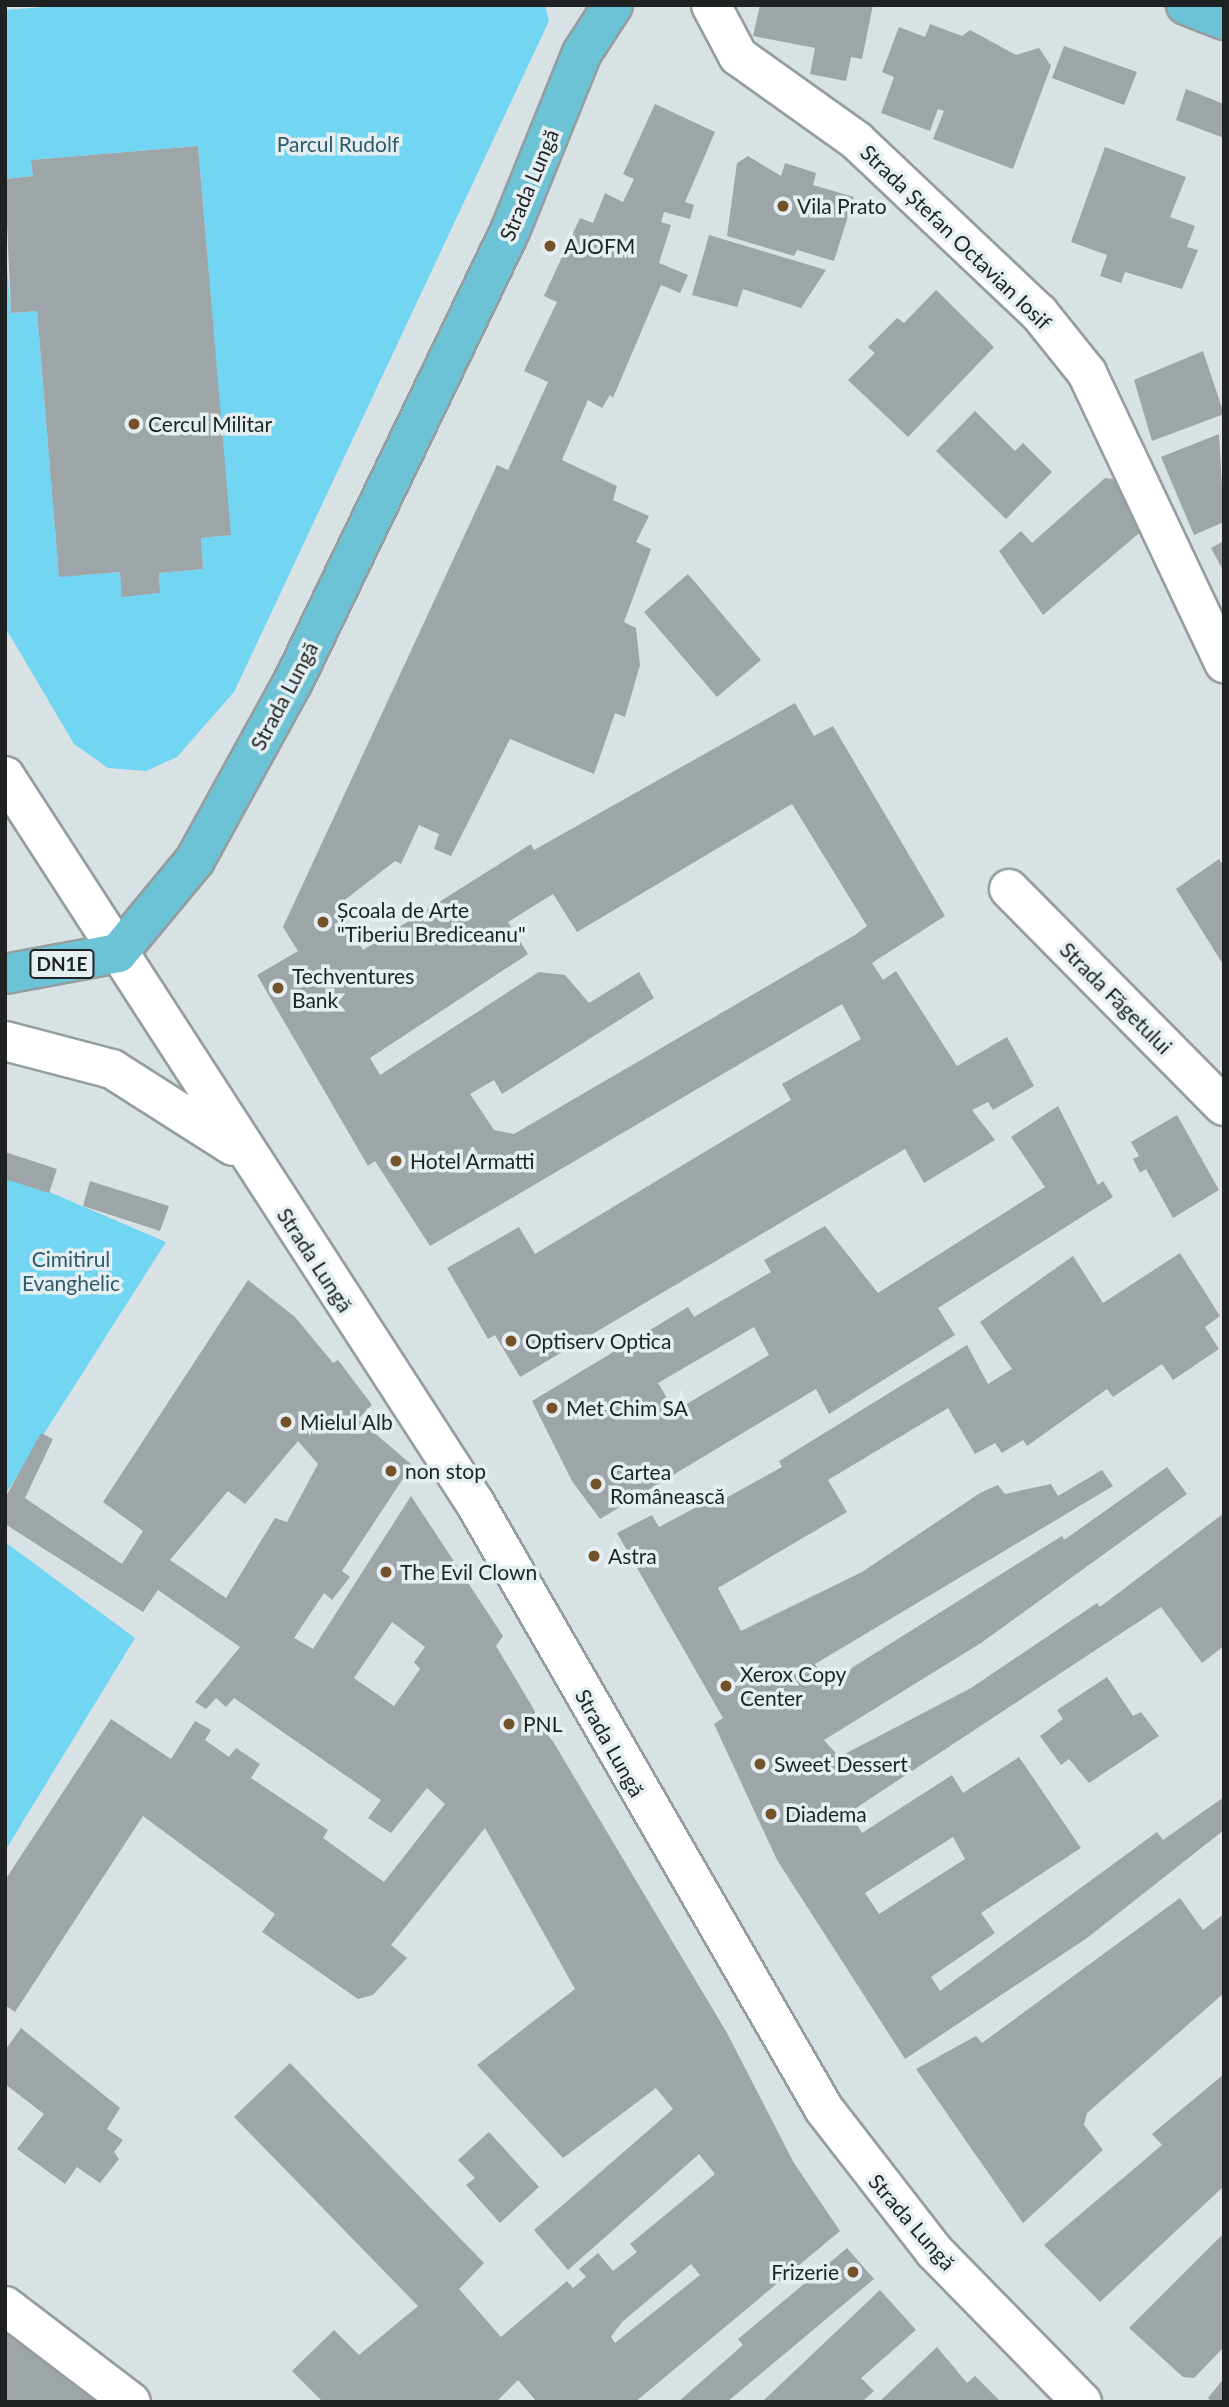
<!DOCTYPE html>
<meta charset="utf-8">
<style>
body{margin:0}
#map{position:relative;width:1229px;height:2407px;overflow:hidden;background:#d8e1e4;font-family:Lato,sans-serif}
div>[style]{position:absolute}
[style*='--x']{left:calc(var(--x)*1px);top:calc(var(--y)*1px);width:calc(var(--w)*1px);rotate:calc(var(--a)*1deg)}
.green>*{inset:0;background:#72d5f2}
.building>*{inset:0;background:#9da5a8}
.roads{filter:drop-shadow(2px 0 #949d9f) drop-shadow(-2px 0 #949d9f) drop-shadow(0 2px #949d9f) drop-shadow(0 -2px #949d9f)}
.street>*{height:38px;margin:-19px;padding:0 19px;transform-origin:19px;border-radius:19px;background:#fff}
.secondary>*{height:38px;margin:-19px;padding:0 19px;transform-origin:19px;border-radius:19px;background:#fff}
.primary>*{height:38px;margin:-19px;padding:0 19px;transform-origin:19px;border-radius:19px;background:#6dc3d6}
.dots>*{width:19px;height:19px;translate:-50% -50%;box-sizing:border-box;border:4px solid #e5eef1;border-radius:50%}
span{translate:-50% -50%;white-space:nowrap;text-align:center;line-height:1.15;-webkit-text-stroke:7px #e5eef1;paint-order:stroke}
.shield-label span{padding:2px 5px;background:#e5eef1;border:2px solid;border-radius:5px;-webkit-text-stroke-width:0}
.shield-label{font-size:19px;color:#1e2223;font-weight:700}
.park-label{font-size:21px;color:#2d5b68}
.street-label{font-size:21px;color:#1e2223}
.poi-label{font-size:21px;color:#1e2223}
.left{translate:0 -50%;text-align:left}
.right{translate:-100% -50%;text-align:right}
.frame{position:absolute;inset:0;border:7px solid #1e2223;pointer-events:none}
</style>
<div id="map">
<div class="green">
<div style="clip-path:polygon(71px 5px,545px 5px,549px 21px,234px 692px,177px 757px,146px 771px,108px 768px,74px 744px,5px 627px,5px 244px,11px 313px,37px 311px,59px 576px,120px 572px,123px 596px,160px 593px,159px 573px,203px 569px,201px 538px,230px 535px,198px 146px,32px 160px,33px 176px,5px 179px,5px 10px)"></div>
<div style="clip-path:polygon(5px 1173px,166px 1242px,5px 1495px)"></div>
<div style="clip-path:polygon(5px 1542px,135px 1638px,5px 1851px)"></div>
</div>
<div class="building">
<div style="clip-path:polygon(760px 5px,873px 5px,862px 59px,851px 57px,846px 81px,810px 74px,815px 48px,753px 36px)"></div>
<div style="clip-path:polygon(930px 24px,962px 36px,970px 30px,1016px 55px,1039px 48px,1051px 66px,1013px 169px,933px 139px,944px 111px,938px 109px,930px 131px,881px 113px,894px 77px,882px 72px,899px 27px,925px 37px)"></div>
<div style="clip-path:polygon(1064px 46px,1137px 72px,1124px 105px,1052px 78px)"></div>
<div style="clip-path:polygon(1186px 89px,1224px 104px,1224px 138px,1176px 120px)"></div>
<div style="clip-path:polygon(evenodd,655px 104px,715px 132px,685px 202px,694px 205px,690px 219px,664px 212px,661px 222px,671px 225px,659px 263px,688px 275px,680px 293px,661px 285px,613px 398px,610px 395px,602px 408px,588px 400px,562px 460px,617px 486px,613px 500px,649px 516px,636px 542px,651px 549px,624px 622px,636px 628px,640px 665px,625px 717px,615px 713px,594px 774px,510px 739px,451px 856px,434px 849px,439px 834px,419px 825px,401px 864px,395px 861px,337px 906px,363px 950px,531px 844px,534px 850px,795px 703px,814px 736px,833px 726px,945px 916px,872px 963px,883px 980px,896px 971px,957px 1066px,1007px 1037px,1034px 1086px,993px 1110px,988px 1102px,972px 1110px,995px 1140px,924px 1183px,905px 1149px,520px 1377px,495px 1335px,488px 1339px,447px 1268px,519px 1227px,535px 1254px,791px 1100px,782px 1084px,861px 1039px,842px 1004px,430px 1246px,375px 1161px,368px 1166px,257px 975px,298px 951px,283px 927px,497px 465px,508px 470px,548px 382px,524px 371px,557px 302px,544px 296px,580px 218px,593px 223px,605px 193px,623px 202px,634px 179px,623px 174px,655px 104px,792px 804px,867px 926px,855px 935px,514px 1134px,494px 1130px,470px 1094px,494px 1080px,502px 1094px,654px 998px,639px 972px,589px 1003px,565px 975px,539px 972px,380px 1075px,370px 1058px,528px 954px,508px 922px,553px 894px,577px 932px,792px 804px)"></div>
<div style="clip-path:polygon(198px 146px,231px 535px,201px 538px,203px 569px,159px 573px,160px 593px,122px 597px,120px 572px,59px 577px,37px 311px,11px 313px,5px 179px,33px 176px,31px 160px)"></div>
<div style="clip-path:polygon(1105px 147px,1186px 177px,1170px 217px,1195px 226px,1187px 247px,1198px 250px,1182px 289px,1125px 272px,1121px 283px,1100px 276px,1107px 255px,1071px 242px)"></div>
<div style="clip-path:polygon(748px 156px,781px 176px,785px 163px,816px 173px,813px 185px,854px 197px,834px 261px,797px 250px,794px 256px,727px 236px,737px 163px)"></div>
<div style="clip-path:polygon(709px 235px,826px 270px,801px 308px,743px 289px,737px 307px,692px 295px)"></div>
<div style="clip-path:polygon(936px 290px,994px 347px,908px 437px,848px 380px,875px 353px,868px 347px,897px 318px,904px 323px)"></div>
<div style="clip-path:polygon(1203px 351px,1224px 414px,1152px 441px,1134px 380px)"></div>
<div style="clip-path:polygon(975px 411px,1015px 451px,1023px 443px,1052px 472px,1006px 519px,936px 451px)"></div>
<div style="clip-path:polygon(1219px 434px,1224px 522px,1194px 535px,1161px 457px)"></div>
<div style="clip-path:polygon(1105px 478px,1122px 480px,1144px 529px,1043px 615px,999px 551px,1021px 531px,1032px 543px)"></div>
<div style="clip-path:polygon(1224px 541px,1224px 572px,1211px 548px)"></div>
<div style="clip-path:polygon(688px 574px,761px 660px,717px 697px,644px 612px)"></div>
<div style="clip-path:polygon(1219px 859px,1224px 866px,1224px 966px,1176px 889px)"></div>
<div style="clip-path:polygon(evenodd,1058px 1106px,1098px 1185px,1103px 1181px,1113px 1197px,938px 1308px,955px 1335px,829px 1414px,816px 1389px,600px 1519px,572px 1481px,532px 1401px,688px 1307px,694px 1317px,771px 1272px,764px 1260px,825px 1226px,878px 1293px,1045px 1187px,1011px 1137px,1058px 1106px,754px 1327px,769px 1355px,675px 1411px,658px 1383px,754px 1327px)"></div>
<div style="clip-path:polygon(1177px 1115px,1219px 1190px,1173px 1218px,1146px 1169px,1140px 1173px,1133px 1159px,1139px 1156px,1131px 1142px)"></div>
<div style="clip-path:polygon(5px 1152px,57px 1169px,49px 1193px,5px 1179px)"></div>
<div style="clip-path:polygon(90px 1181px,169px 1206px,160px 1231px,83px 1206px)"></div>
<div style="clip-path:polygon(evenodd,1180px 1253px,1220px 1316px,1205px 1327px,1219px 1349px,1173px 1380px,1162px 1364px,1113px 1397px,1107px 1389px,1027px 1446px,1023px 1440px,1002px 1453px,995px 1443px,975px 1454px,948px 1408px,828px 1480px,847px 1512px,718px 1588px,741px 1631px,862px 1572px,980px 1493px,998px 1485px,1005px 1494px,1051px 1484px,1058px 1496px,1102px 1470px,1113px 1486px,815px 1664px,826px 1684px,1062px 1536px,1064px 1540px,1167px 1467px,1187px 1494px,981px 1643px,824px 1740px,839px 1757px,971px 1688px,1097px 1603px,1100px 1607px,1224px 1513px,1224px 1646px,1202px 1663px,1161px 1607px,850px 1812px,862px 1833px,952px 1775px,963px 1793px,1019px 1757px,1081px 1848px,981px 1913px,995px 1933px,931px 1977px,940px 1991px,1157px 1832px,1163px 1840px,1224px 1797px,1224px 1830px,1087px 1938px,905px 2059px,777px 1860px,714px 1724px,723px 1718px,617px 1533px,652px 1515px,659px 1527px,710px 1500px,713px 1505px,782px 1467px,779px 1461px,967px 1345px,988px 1384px,1012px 1369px,980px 1322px,1073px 1256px,1103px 1303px,1180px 1253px,953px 1837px,965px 1859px,879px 1914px,865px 1893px,953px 1837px)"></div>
<div style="clip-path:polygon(evenodd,248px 1280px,295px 1317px,333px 1363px,338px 1360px,372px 1405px,358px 1419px,412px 1465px,342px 1571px,350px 1577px,332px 1600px,324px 1593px,294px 1638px,313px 1649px,411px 1496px,503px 1636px,496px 1646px,727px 2033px,794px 2163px,840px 2231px,635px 2402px,537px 2402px,518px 2380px,496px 2402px,323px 2402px,292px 2371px,334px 2330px,359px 2355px,418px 2306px,234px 2117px,290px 2063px,484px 2263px,459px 2289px,501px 2337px,567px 2281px,573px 2288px,586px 2277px,579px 2269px,598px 2253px,613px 2271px,637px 2252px,630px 2244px,715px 2174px,699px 2154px,568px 2270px,534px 2230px,673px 2109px,656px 2088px,563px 2158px,477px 2065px,575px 1989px,485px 1828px,391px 1945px,407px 1958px,373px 1995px,358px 1999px,262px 1932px,275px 1914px,143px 1816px,15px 2012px,5px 2005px,5px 1880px,111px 1719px,171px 1759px,195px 1721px,211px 1730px,205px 1740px,229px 1757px,236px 1748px,260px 1764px,251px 1778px,328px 1830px,323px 1838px,384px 1882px,445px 1804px,427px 1788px,391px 1833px,368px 1818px,381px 1800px,234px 1698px,226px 1707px,216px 1698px,206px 1709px,195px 1702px,240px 1647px,158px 1590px,143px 1612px,5px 1524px,5px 1498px,41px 1433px,53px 1439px,25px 1498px,122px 1564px,143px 1531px,103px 1502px,248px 1280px,298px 1441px,318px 1464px,287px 1522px,275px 1518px,226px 1598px,170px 1560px,228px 1491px,245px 1504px,298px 1441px,248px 1280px,392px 1622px,425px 1647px,414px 1662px,420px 1669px,394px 1706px,354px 1678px,392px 1622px,248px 1280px,691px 2264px,700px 2275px,615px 2343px,611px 2337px,622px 2322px,691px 2264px)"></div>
<div style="clip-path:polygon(1107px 1677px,1133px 1716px,1141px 1712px,1159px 1736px,1089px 1783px,1069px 1759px,1061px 1765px,1040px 1736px,1063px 1719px,1057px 1710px)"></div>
<div style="clip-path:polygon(1180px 1898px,1203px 1930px,1224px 1914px,1224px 1993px,1087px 2113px,1084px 2125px,1103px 2150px,1023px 2223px,916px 2069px,976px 2036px,982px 2043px)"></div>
<div style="clip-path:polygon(21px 2028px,120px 2108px,107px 2129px,123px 2140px,114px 2152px,119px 2159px,100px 2183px,77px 2167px,65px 2184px,17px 2149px,44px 2114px,5px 2084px,5px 2050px)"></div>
<div style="clip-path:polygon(1224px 2074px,1224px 2186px,1100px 2302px,1044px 2245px,1162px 2145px,1152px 2134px)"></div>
<div style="clip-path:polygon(489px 2132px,539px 2187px,500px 2223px,466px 2185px,475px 2178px,458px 2160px)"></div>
<div style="clip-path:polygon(1224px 2233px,1224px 2347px,1194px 2378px,1183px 2377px,1129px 2328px)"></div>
<div style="clip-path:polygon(847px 2248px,874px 2279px,727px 2402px,678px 2402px,743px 2345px,738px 2339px)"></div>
<div style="clip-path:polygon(880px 2290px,916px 2330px,861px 2378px,874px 2391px,862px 2402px,762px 2402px)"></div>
<div style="clip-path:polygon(5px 2319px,105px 2402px,5px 2402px)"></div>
<div style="clip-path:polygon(937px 2347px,967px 2383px,975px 2376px,1001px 2402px,879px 2402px)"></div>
<div style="clip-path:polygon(1224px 2378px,1224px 2402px,1212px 2402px,1208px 2398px)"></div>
</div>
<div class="roads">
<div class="street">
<div style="--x:711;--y:5;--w:58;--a:62.1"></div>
<div style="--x:738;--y:56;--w:146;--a:35.5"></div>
<div style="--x:857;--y:141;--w:250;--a:43.4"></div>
<div style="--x:1039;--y:313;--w:77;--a:51.3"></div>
<div style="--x:1087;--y:373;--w:321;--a:64.7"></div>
<div style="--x:1009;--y:889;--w:305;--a:45.3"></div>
<div style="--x:5;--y:2306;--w:158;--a:37.3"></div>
</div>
<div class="secondary">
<div style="--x:5;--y:776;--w:866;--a:57.12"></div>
<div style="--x:475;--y:1503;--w:699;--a:60.06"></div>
<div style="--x:824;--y:2109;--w:181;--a:52.2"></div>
<div style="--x:935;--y:2252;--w:210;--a:45.6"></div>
<div style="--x:5;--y:1041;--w:111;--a:14.7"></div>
<div style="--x:112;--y:1069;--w:143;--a:32.5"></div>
</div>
<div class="primary">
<div style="--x:1186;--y:5;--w:41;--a:21.5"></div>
<div style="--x:5;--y:974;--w:115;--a:-10.5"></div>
<div style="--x:118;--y:953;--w:121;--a:-50.4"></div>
<div style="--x:195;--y:860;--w:203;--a:-61.2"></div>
<div style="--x:293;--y:682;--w:500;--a:-64.31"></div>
<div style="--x:510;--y:231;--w:192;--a:-68"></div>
<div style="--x:582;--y:53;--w:57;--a:-57.1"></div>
</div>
</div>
<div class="dots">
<div style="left:783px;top:206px;background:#74522a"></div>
<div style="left:550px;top:246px;background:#74522a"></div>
<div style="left:134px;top:424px;background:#74522a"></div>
<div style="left:323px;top:922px;background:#74522a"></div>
<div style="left:278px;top:988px;background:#74522a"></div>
<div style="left:396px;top:1161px;background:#74522a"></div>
<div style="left:511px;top:1341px;background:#74522a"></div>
<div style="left:552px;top:1408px;background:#74522a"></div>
<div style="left:286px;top:1422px;background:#74522a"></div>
<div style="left:391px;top:1471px;background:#74522a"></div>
<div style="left:596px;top:1484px;background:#74522a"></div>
<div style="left:594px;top:1556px;background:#74522a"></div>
<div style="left:386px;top:1572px;background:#74522a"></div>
<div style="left:726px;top:1686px;background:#74522a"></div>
<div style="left:509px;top:1724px;background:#74522a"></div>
<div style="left:760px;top:1764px;background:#74522a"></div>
<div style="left:771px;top:1814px;background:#74522a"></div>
<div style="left:853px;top:2272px;background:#74522a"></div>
</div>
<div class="shield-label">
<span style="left:62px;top:964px">DN1E</span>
</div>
<div class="park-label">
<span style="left:338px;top:144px">Parcul Rudolf</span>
<span style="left:71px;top:1271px">Cimitirul<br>Evanghelic</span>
</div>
<div class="street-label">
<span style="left:529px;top:185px;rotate:-67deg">Strada Lungă</span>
<span style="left:956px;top:237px;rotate:44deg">Strada Ștefan Octavian Iosif</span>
<span style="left:284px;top:696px;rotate:-62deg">Strada Lungă</span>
<span style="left:1116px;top:998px;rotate:45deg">Strada Făgetului</span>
<span style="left:315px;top:1260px;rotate:57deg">Strada Lungă</span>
<span style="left:610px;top:1743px;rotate:61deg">Strada Lungă</span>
<span style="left:912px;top:2222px;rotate:49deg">Strada Lungă</span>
</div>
<div class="poi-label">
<span class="left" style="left:797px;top:206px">Vila Prato</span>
<span class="left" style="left:564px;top:246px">AJOFM</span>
<span class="left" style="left:148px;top:424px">Cercul Militar</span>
<span class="left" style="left:337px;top:922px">Școala de Arte<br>"Tiberiu Brediceanu"</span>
<span class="left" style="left:292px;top:988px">Techventures<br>Bank</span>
<span class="left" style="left:410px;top:1161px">Hotel Armatti</span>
<span class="left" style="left:525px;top:1341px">Optiserv Optica</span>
<span class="left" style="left:566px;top:1408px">Met Chim SA</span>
<span class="left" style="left:300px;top:1422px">Mielul Alb</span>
<span class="left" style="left:405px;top:1471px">non stop</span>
<span class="left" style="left:610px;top:1484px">Cartea<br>Românească</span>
<span class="left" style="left:608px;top:1556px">Astra</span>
<span class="left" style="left:400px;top:1572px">The Evil Clown</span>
<span class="left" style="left:740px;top:1686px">Xerox Copy<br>Center</span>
<span class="left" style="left:523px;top:1724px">PNL</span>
<span class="left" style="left:774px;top:1764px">Sweet Dessert</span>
<span class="left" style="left:785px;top:1814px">Diadema</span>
<span class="right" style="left:839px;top:2272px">Frizerie</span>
</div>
<div class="frame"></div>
</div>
